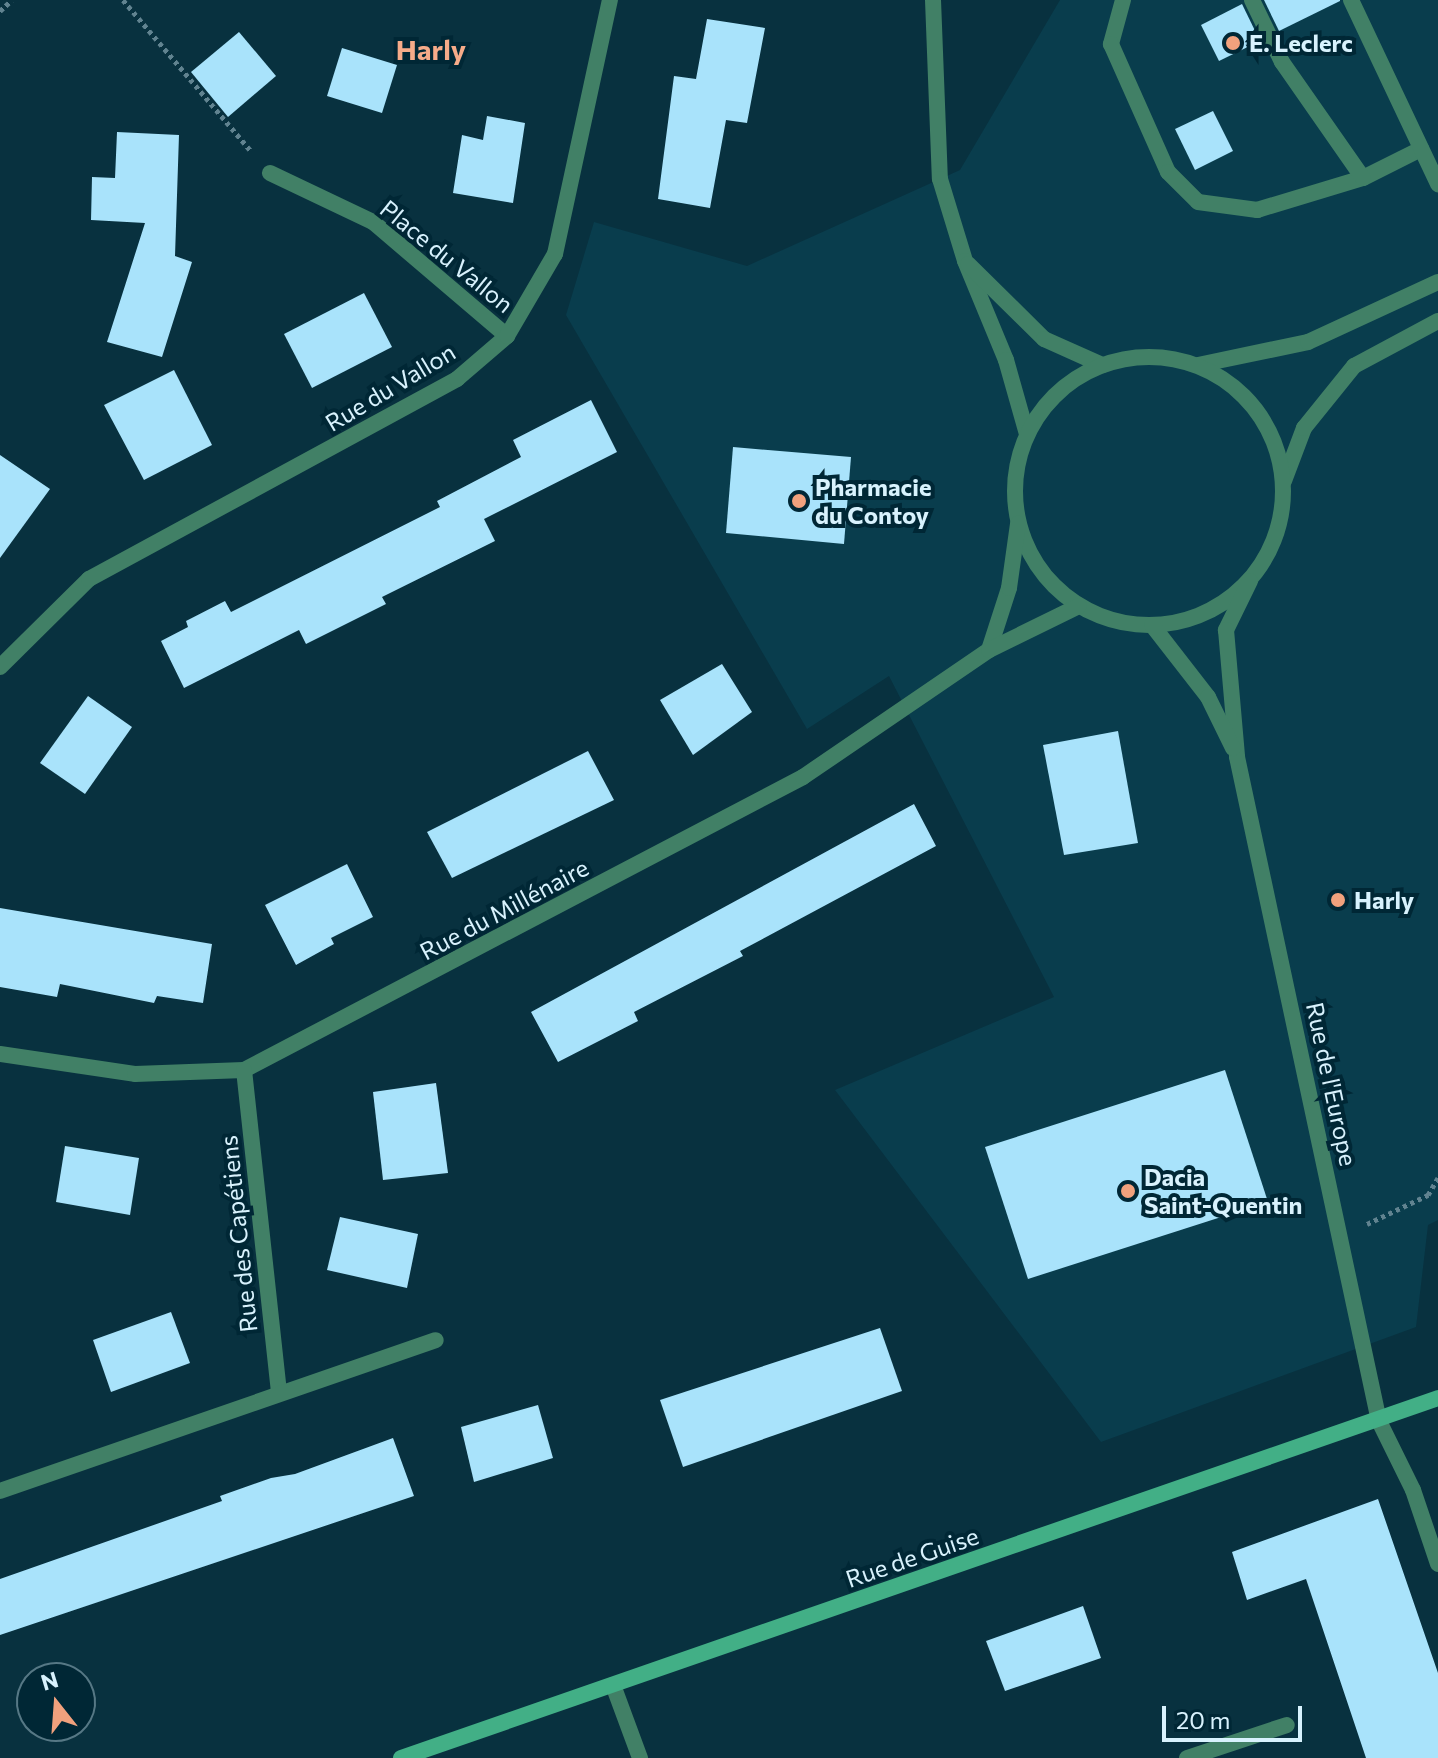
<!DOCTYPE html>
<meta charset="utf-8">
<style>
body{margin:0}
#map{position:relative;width:1438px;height:1758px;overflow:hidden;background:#08313f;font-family:Commissioner,sans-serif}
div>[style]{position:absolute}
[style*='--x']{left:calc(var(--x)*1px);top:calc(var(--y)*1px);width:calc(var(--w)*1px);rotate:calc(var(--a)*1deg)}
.built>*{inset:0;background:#093d4d}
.building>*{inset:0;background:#a9e3fb}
.path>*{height:5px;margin-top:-2.5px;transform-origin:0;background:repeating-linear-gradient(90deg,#618390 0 4px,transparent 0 8px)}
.lane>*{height:16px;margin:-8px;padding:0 8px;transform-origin:8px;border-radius:8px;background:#418066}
.street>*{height:16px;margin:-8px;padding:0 8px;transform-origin:8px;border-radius:8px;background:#418066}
.street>.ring{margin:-8px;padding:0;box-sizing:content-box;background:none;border:16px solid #418066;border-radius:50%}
.secondary>*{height:16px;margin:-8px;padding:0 8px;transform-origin:8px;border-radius:8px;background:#42af86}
.dots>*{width:22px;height:22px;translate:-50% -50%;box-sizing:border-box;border:4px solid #002735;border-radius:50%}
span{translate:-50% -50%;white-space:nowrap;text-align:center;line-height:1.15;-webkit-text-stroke:8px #002735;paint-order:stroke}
.poi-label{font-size:24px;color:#d8f2fd;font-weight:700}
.left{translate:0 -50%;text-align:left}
.street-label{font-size:24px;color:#d8f2fd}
.quarter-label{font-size:28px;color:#f6ab89;font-weight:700}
.north{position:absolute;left:16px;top:1662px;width:80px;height:80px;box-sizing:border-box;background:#002735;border:2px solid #567885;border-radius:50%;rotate:343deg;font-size:22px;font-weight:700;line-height:32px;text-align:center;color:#d8f2fd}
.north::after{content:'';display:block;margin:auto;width:28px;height:36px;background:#f1a17d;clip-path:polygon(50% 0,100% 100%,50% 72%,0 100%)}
.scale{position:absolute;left:1162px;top:1706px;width:140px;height:36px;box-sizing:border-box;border:4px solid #d8f2fd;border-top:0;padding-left:10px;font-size:24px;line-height:28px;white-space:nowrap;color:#d8f2fd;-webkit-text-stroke:6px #002735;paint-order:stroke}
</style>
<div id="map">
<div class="built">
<div style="clip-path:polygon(1060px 0,1438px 0,1438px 1220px,1428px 1225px,1416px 1327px,1101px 1442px,835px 1090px,1054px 997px,889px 676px,807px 729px,566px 315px,594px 222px,747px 266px,960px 170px)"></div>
</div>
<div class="building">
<div style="clip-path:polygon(1264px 0,1340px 0,1340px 1px,1279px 31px)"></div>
<div style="clip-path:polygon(1242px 4px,1260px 41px,1219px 61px,1201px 25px)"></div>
<div style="clip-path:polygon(707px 19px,765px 28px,747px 123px,726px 120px,710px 208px,658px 199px,674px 76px,696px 79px)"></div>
<div style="clip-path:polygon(239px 32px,276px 76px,228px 117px,191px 72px)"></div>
<div style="clip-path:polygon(342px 48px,397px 65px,382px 113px,327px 96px)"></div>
<div style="clip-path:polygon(1213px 111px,1233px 151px,1195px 170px,1175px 129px)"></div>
<div style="clip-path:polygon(487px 116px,525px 123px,513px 203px,453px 193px,462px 135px,483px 140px)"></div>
<div style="clip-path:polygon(117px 132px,179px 135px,175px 256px,192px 262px,162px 357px,107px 342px,145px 223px,91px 220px,92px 177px,115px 178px)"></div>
<div style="clip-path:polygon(364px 293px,392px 347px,312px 388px,284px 334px)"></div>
<div style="clip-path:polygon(174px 370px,212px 445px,144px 480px,104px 405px)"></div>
<div style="clip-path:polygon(591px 400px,617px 452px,484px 519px,495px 541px,382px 597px,386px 604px,306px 644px,299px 630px,184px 688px,161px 641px,188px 627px,186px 621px,225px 601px,231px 612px,440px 507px,437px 501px,521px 457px,513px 440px)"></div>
<div style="clip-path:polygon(733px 447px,851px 457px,844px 544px,726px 533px)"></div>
<div style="clip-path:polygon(0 455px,50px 489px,0 558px)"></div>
<div style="clip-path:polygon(722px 664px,752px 712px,693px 755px,660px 700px)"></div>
<div style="clip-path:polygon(88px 696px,132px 727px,85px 794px,40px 763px)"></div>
<div style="clip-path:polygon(1118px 731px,1138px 843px,1064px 855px,1043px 745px)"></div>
<div style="clip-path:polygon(588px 751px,614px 800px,452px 878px,427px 832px)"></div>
<div style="clip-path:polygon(914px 804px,936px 846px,740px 951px,743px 956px,634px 1012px,638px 1021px,558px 1062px,531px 1012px)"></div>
<div style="clip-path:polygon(347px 864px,373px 917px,331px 938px,334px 944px,296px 965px,265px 905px)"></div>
<div style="clip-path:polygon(0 908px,212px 944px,203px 1003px,157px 996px,154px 1003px,60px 984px,57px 997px,0 987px)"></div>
<div style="clip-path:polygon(1225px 1070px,1268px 1202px,1028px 1279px,985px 1147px)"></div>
<div style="clip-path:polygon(436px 1083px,448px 1173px,383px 1180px,373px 1092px)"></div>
<div style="clip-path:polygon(65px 1146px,139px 1158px,130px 1215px,56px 1202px)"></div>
<div style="clip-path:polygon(340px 1217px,418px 1234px,407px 1288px,327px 1270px)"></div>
<div style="clip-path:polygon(171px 1312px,190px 1363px,111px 1392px,93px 1340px)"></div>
<div style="clip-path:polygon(880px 1328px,902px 1391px,683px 1467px,660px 1400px)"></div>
<div style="clip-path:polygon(538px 1405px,553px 1458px,474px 1482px,461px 1427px)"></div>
<div style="clip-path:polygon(393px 1438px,414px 1496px,0 1635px,0 1579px,222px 1501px,220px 1496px,271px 1478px,295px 1474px)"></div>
<div style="clip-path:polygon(1378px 1499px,1438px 1673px,1438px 1758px,1366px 1758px,1306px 1579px,1247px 1600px,1232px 1552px)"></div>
<div style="clip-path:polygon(1083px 1606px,1101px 1658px,1005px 1691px,986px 1641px)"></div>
</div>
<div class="path">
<div style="--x:123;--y:0;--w:198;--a:49.7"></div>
<div style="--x:0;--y:11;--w:16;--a:-43"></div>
<div style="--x:1367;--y:1224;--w:68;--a:-25.4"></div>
<div style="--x:1428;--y:1195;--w:20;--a:-60"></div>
</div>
<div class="lane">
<div style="--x:1123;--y:0;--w:46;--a:105.3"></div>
<div style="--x:1111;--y:44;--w:140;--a:66"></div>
<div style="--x:1168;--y:172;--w:42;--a:45"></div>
<div style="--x:1198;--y:202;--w:60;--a:7.7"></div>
<div style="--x:1257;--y:210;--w:111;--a:-16.8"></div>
<div style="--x:1363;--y:178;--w:65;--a:-26.6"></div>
<div style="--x:1252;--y:0;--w:69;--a:64.2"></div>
<div style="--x:1282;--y:62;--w:141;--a:55.1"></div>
<div style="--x:1351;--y:0;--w:204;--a:64.7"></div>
<div style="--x:1198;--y:365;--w:112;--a:-11.8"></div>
<div style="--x:1308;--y:342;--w:143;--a:-24.8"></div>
<div style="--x:1284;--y:481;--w:57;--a:-69.3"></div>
<div style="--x:1304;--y:428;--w:80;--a:-51.1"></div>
<div style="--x:1354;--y:366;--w:95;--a:-28.2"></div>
<div style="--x:1379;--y:1421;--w:77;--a:63.8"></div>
<div style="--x:1413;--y:1490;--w:78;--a:71.3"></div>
<div style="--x:613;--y:1685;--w:78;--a:69.7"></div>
<div style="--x:1187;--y:1758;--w:105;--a:-18.3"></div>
</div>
<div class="street">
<div style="--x:933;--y:0;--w:179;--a:87.8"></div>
<div style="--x:940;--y:179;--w:86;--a:73"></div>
<div style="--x:965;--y:261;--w:107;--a:67.5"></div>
<div style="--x:1006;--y:360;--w:77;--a:74.2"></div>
<div style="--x:270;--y:173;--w:114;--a:25.4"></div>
<div style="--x:373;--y:222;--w:176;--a:40.4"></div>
<div style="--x:968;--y:264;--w:107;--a:44.6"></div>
<div style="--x:1044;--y:339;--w:64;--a:24.1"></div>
<div class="ring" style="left:1015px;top:357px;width:252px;height:252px"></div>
<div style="--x:1250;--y:581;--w:55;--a:116.1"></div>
<div style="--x:1226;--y:630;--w:127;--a:85"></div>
<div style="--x:1237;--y:757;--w:679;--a:77.93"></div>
<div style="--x:1152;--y:625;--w:91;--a:52.1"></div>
<div style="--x:1208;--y:697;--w:57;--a:63.9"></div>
<div style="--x:989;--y:650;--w:65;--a:-72.1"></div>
<div style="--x:1009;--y:588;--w:65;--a:-82"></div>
<div style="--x:0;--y:667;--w:125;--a:-44.7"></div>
<div style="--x:89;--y:579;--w:419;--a:-28.5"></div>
<div style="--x:457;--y:379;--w:66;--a:-40.7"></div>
<div style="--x:507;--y:336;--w:95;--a:-59.7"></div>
<div style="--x:555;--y:254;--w:260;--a:-77.8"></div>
<div style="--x:0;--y:1054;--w:136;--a:8.4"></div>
<div style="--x:135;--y:1074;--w:109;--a:-2.1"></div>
<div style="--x:244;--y:1070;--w:631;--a:-27.66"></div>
<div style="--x:803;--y:777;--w:225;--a:-34.3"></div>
<div style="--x:989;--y:650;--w:100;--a:-26.1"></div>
<div style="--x:244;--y:1070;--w:325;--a:83.8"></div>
<div style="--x:0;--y:1491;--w:461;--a:-19.1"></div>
</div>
<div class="secondary">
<div style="--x:401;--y:1758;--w:1098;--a:-19.14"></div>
</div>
<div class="dots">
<div style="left:1233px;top:43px;background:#f1a17d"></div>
<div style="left:799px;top:501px;background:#f1a17d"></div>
<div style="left:1338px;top:900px;background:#f1a17d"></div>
<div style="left:1128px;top:1191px;background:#f1a17d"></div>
</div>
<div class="poi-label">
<span class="left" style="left:1249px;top:43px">E. Leclerc</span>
<span class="left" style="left:815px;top:501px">Pharmacie<br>du Contoy</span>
<span class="left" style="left:1354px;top:900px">Harly</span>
<span class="left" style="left:1144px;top:1191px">Dacia<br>Saint-Quentin</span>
</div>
<div class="street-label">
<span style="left:447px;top:256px;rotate:39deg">Place du Vallon</span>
<span style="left:390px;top:387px;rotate:-31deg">Rue du Vallon</span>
<span style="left:504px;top:909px;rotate:-28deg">Rue du Millénaire</span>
<span style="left:1332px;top:1084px;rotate:78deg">Rue de l'Europe</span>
<span style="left:238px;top:1234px;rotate:-96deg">Rue des Capétiens</span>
<span style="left:912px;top:1557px;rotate:-19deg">Rue de Guise</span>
</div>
<div class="quarter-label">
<span style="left:431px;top:49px">Harly</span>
</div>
<div class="north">N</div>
<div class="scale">20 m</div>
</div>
